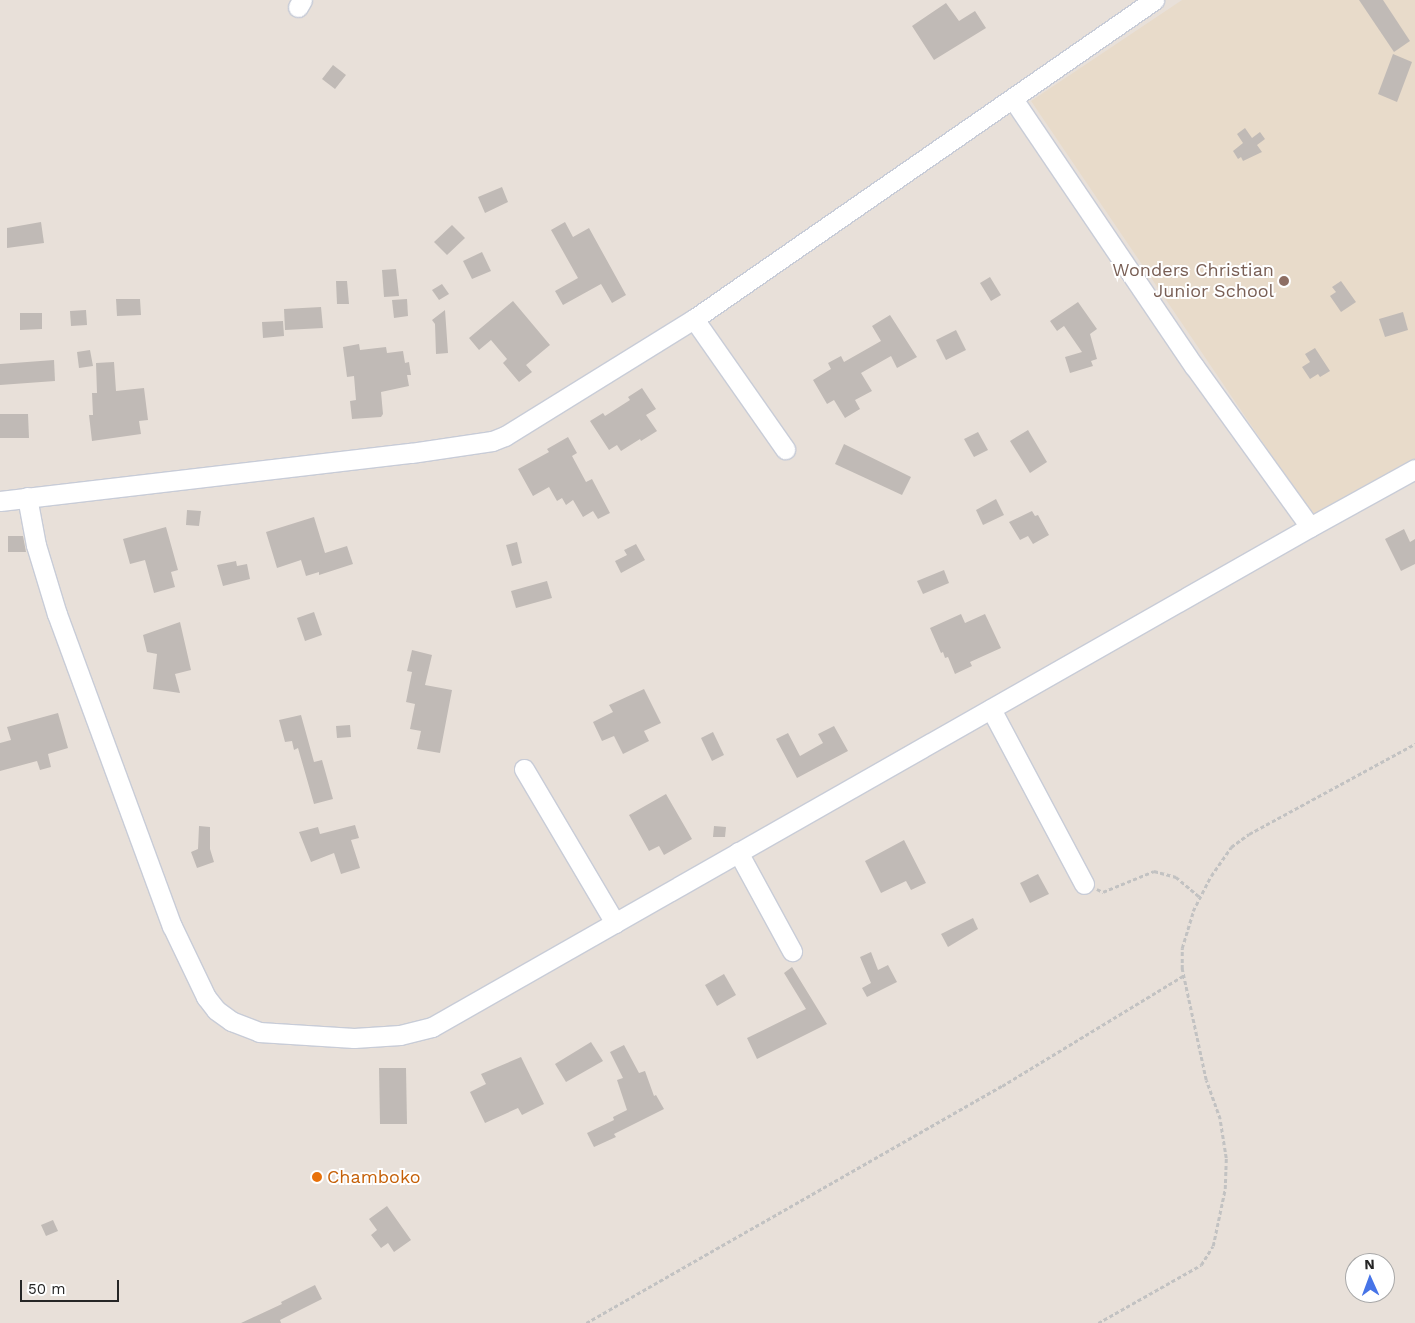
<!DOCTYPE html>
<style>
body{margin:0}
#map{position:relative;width:1415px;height:1323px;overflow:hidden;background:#e8e0d9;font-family:"Work Sans",sans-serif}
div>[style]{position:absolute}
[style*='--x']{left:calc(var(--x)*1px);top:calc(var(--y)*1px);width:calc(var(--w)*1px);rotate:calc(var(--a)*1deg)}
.education>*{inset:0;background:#e8dbca}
.building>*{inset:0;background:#c0bab6}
.path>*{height:2.5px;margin-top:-1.25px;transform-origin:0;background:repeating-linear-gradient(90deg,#c2c2c2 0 4px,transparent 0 6.5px)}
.roads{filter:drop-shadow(1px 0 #c8ccd7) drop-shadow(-1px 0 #c8ccd7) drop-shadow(0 1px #c8ccd7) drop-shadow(0 -1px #c8ccd7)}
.minor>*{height:19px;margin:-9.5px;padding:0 9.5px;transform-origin:9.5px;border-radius:9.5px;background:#fff}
.dots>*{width:14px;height:14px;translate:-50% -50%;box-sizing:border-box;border:2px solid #fff;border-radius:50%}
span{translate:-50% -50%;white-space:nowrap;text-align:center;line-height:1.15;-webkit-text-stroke:4px #fff;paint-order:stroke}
.education-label{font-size:18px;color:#785e54}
.right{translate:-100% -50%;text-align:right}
.food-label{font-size:18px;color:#c56008}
.left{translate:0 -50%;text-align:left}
.north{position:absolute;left:1345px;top:1253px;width:50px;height:50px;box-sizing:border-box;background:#fff;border:1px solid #a8a8a8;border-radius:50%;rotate:358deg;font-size:14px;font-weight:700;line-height:20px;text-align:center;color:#262626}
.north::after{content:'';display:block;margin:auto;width:18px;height:22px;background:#4774e7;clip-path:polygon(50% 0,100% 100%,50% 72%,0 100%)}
.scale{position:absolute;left:20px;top:1280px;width:99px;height:22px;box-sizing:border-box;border:2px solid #262626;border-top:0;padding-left:6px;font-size:15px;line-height:18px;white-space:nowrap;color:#262626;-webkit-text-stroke:4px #fff;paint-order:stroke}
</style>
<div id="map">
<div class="education">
<div style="clip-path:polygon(1182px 0,1415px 0,1415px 461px,1314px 518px,1031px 101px)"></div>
</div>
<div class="building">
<div style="clip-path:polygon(1359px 0,1383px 0,1410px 41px,1394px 52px)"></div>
<div style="clip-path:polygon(946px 3px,959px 21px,975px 11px,986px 28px,934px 60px,912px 26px)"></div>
<div style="clip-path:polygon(1393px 54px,1412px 62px,1397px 102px,1378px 94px)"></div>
<div style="clip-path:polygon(333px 65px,346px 75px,335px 89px,322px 79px)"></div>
<div style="clip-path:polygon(1245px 128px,1252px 138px,1260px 132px,1265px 139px,1257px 145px,1262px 152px,1243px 161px,1241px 157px,1238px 159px,1233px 151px,1243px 143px,1237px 134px)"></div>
<div style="clip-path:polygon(502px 187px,508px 202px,485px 213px,478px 197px)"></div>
<div style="clip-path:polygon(41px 222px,44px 243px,7px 248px,7px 228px)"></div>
<div style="clip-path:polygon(565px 222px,573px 237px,589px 228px,626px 295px,612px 303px,601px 284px,563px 305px,555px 291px,578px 278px,551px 230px)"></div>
<div style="clip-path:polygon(452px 225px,465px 238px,447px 255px,434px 242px)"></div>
<div style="clip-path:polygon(482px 252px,491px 271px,472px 279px,463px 261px)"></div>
<div style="clip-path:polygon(396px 269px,399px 296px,384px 297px,382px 270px)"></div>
<div style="clip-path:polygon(990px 277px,1001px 295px,991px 301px,980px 283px)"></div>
<div style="clip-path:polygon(336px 281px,347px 281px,349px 304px,337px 304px)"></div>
<div style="clip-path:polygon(1341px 281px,1356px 302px,1341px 312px,1330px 296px,1336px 292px,1332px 287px)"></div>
<div style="clip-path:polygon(442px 284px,449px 294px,439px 300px,432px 290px)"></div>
<div style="clip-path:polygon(116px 299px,140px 299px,141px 315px,117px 316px)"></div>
<div style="clip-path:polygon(407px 299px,408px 316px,394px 318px,392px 300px)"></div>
<div style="clip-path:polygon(513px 301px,550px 345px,526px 365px,532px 372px,519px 382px,503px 363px,507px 359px,491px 340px,479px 350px,469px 338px)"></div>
<div style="clip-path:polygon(1078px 302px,1097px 329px,1090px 334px,1097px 359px,1091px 361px,1093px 366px,1070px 373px,1065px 357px,1082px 352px,1064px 326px,1057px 331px,1050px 321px)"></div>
<div style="clip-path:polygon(321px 307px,323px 328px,285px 330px,284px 309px)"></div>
<div style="clip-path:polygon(86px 310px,87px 325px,71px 326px,70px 311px)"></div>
<div style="clip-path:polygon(445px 310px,448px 353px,436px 354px,435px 324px,432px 320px)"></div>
<div style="clip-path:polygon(1403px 312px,1408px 330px,1385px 337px,1379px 319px)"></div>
<div style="clip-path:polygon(20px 313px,42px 313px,42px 329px,20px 330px)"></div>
<div style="clip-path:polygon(890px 315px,917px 357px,897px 368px,891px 356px,861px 373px,872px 391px,855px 400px,860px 409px,845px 418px,834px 400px,827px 404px,813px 380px,831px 369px,828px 363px,841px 356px,844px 362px,881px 341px,872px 326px)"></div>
<div style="clip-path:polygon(283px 321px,284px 336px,263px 338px,262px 322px)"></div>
<div style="clip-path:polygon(956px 330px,966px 350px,946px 360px,936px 340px)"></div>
<div style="clip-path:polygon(359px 344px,360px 350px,386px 347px,387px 353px,403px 351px,405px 363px,409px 362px,411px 375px,407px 375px,409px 386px,381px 392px,383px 414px,381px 417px,352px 419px,350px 401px,356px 400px,354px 376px,347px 377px,343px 347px)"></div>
<div style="clip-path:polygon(1315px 348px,1330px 371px,1320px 377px,1318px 374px,1310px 379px,1302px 367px,1310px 362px,1305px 354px)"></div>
<div style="clip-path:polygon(90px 350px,93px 366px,79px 368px,77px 352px)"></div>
<div style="clip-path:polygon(54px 360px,55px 381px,0 385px,0 364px)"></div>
<div style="clip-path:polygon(114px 362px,116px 391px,144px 388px,148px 420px,139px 421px,141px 434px,92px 441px,89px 415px,93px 415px,92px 393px,97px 393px,96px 363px)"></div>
<div style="clip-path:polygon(642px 388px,656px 409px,646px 415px,657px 431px,641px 441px,640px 439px,621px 451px,617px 445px,609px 450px,590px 421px,603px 413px,605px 416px,630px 400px,628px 397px)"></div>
<div style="clip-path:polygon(0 414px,28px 414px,29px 438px,0 438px)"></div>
<div style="clip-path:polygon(1028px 430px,1047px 462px,1030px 473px,1010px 441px)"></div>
<div style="clip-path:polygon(978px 432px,988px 450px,974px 457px,964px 439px)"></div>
<div style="clip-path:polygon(568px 437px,577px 453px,572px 456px,586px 482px,592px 479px,610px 513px,598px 519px,593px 511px,583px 517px,573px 500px,566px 505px,562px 498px,557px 501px,549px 487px,533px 496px,518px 469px,549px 452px,547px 449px)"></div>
<div style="clip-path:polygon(844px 444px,911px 477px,902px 495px,835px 464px)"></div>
<div style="clip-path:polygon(996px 499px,1004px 515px,983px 525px,976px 510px)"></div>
<div style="clip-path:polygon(187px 510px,201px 511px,199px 526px,186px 525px)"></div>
<div style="clip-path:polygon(1032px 511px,1035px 516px,1038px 515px,1049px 535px,1033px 544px,1028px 536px,1020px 540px,1009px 522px)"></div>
<div style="clip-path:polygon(314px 517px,325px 553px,347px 546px,353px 564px,319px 575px,319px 572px,306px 576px,301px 560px,277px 568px,266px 532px)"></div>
<div style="clip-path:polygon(166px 527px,178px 570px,171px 572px,175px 587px,154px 593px,145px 560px,130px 564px,123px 539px)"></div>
<div style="clip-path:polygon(1404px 529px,1410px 542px,1415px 539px,1415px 564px,1401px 571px,1385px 539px)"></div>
<div style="clip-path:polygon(8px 536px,23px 536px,26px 552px,8px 552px)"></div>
<div style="clip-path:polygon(517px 542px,522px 563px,512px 566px,506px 545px)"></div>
<div style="clip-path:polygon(636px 544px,645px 560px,621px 573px,615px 561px,627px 555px,624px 550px)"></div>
<div style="clip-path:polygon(236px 561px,237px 566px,247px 564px,250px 579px,223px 586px,217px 565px)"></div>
<div style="clip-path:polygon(944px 570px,949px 583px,923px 594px,917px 581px)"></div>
<div style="clip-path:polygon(547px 581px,552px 598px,516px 608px,511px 591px)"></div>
<div style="clip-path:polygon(314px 612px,322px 635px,305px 641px,297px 618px)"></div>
<div style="clip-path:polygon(961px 614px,965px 623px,985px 614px,1001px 648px,970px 662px,972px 666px,955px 674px,948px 657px,945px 658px,943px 652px,941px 653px,930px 628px)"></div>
<div style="clip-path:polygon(180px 622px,191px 670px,175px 674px,180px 693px,153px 689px,157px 654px,147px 652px,143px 635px)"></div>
<div style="clip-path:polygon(412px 650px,432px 655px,425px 685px,452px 690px,440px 753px,417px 749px,421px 731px,410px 729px,415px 704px,406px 702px,412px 672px,407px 671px)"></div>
<div style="clip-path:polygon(644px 689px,661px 723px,644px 731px,649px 741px,623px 754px,614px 736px,602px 741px,593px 722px,613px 712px,609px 705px)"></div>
<div style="clip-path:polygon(58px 713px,68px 748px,48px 754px,51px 767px,40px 770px,37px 761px,0 771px,0 743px,11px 740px,7px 727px)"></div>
<div style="clip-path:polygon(301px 715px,314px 762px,322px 760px,333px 799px,314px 804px,298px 748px,294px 750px,292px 741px,285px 742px,279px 720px)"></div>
<div style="clip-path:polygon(350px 725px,351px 737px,337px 738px,336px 726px)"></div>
<div style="clip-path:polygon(834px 726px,848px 751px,797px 778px,776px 739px,788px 733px,800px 756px,823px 743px,818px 734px)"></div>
<div style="clip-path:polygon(713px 732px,724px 755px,712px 761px,701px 738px)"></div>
<div style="clip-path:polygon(666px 794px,692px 839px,664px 855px,659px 846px,649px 851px,629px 815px)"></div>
<div style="clip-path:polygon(355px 825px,359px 838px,351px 840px,360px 868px,341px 874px,334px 853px,311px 862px,299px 832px,318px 827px,320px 834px)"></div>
<div style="clip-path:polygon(199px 826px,210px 827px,210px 849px,214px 862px,197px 868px,191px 852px,198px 849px)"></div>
<div style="clip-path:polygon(714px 826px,726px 827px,725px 837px,713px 837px)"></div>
<div style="clip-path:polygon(904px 840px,926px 883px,911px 890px,906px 881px,881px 893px,865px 861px)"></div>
<div style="clip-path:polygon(1038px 874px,1049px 894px,1030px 903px,1020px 883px)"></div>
<div style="clip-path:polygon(973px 918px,978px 929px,948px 947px,941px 934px)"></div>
<div style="clip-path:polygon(871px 952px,878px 970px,888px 965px,897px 982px,867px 997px,862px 988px,871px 983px,860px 957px)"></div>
<div style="clip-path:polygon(792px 967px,827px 1024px,757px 1059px,747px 1038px,806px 1009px,784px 973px)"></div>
<div style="clip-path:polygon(724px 974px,736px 995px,717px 1006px,705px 985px)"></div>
<div style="clip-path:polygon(591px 1042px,603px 1061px,566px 1082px,555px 1064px)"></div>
<div style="clip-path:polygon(624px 1045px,639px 1073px,645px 1071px,654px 1096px,656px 1095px,664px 1109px,614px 1134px,616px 1137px,594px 1147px,587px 1133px,614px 1120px,613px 1117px,627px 1110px,617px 1080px,623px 1078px,610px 1052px)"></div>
<div style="clip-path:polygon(521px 1057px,544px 1104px,522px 1115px,518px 1108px,485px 1123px,470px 1092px,486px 1084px,481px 1074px)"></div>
<div style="clip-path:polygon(379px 1068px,406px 1068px,407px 1124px,380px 1124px)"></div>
<div style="clip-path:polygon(387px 1206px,411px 1240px,394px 1252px,388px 1243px,381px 1248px,371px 1235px,377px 1230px,369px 1219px)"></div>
<div style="clip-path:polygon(53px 1220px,58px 1231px,46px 1236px,41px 1225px)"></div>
<div style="clip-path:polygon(315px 1285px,322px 1299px,280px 1320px,281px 1323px,241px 1323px,282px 1304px,281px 1302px)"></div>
</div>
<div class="path">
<div style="--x:1097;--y:889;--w:7;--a:27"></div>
<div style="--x:1103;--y:892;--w:55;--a:-22.4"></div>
<div style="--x:1154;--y:871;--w:23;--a:15"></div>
<div style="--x:1176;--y:877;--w:31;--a:40"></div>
<div style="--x:586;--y:1323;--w:479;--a:-29.7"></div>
<div style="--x:1002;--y:1086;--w:212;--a:-31.3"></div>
<div style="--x:1098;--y:1323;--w:118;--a:-29.4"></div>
<div style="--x:1201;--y:1265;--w:22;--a:-58"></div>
<div style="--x:1213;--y:1246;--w:58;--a:-78.1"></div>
<div style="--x:1225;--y:1189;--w:31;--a:-88"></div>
<div style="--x:1226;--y:1158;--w:39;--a:-99"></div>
<div style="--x:1220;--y:1119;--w:41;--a:-109.7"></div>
<div style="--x:1206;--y:1080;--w:114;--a:-102.2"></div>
<div style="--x:1182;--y:969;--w:21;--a:-90"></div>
<div style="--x:1182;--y:948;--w:39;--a:-73"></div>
<div style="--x:1193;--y:911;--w:39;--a:-63"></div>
<div style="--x:1211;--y:876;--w:35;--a:-55"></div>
<div style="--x:1231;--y:847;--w:22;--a:-36"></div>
<div style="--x:1249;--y:834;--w:189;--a:-28.5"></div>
</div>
<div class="roads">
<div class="minor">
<div style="--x:298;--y:7;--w:8;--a:-60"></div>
<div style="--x:1013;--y:99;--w:323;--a:55.9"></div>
<div style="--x:1194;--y:366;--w:198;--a:54.2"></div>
<div style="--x:694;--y:319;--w:159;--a:55"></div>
<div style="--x:27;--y:497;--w:49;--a:79.4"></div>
<div style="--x:36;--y:545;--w:72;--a:73.1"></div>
<div style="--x:57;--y:614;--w:333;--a:69.8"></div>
<div style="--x:172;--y:926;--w:79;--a:64.4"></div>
<div style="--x:206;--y:997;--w:16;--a:52"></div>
<div style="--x:216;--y:1010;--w:19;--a:36"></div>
<div style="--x:231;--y:1021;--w:30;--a:21"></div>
<div style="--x:259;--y:1032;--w:95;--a:3.6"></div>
<div style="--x:354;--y:1038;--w:46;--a:-3.7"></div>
<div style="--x:400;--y:1035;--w:33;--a:-14"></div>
<div style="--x:432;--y:1027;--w:1010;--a:-29.66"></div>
<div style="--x:1310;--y:527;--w:120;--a:-28.9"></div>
<div style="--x:0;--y:501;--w:414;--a:-6.7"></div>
<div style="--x:411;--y:453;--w:82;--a:-8.4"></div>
<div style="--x:492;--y:441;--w:14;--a:-21"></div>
<div style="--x:505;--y:436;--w:222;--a:-31.8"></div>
<div style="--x:694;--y:319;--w:560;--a:-34.74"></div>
<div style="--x:991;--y:709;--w:198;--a:62"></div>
<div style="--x:524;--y:769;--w:179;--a:59.4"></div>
<div style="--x:738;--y:852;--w:113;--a:61.4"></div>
</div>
</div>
<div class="dots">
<div style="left:1284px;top:281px;background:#8d6e63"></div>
<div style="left:317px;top:1177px;background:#e8710a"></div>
</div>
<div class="education-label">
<span class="right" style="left:1274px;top:281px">Wonders Christian<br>Junior School</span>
</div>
<div class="food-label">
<span class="left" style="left:327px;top:1177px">Chamboko</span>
</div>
<div class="north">N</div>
<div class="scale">50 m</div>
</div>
